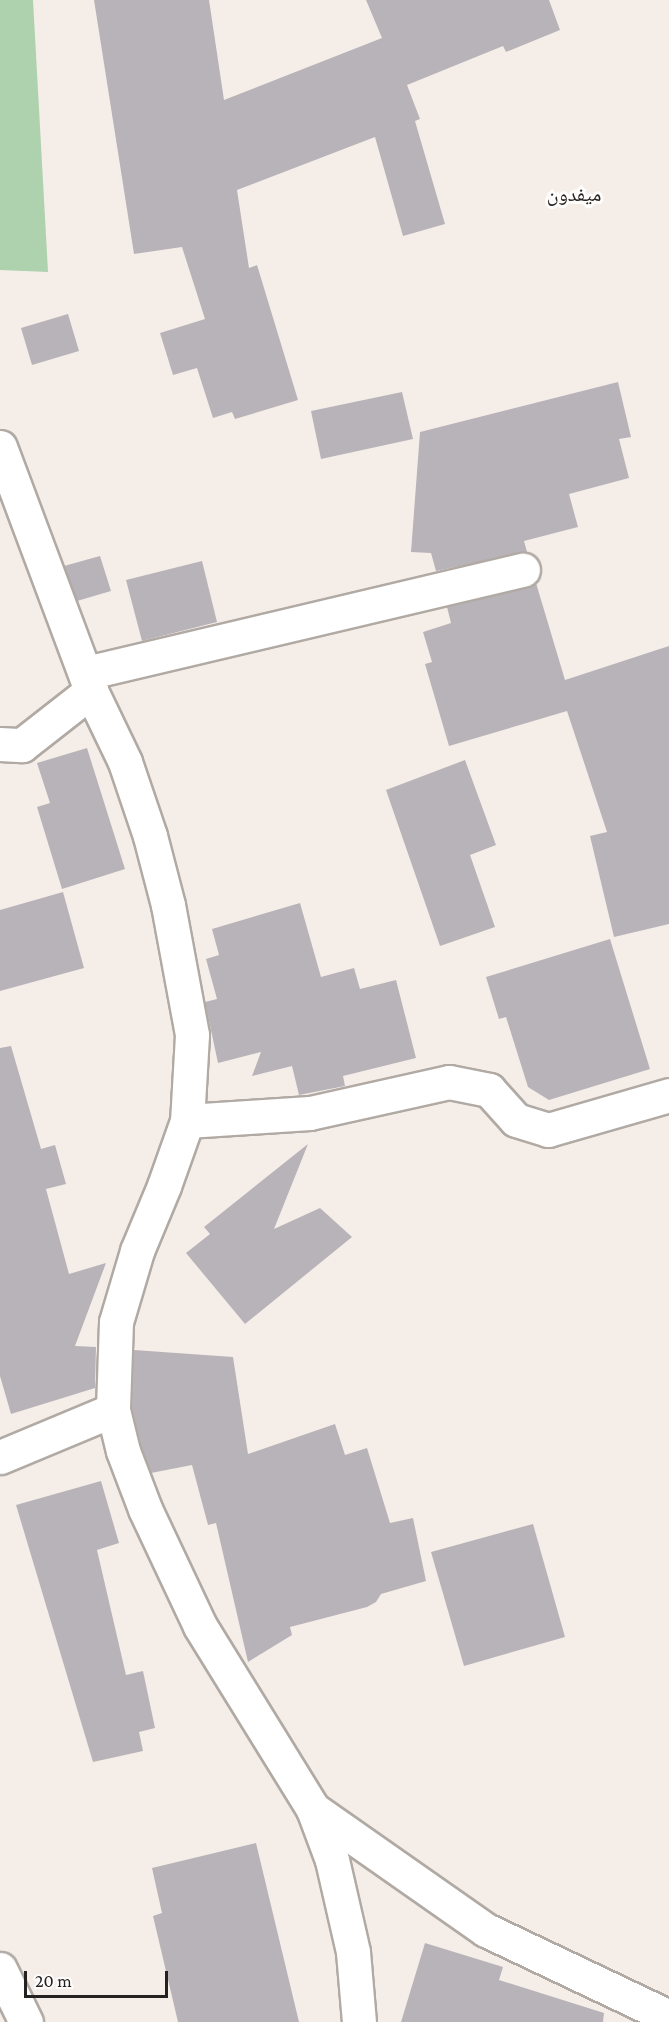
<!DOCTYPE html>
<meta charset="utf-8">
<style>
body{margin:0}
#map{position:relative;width:669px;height:2022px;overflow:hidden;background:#f5eee8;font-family:"Crimson Pro","Noto Naskh Arabic",serif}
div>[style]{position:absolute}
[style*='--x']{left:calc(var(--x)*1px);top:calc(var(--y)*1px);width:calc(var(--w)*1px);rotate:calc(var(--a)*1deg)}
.green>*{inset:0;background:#aed1ae}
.building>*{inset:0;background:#b8b3b9}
.roads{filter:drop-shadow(2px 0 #b1aaa4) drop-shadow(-2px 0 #b1aaa4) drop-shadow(0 2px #b1aaa4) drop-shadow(0 -2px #b1aaa4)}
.street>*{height:33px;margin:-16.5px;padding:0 16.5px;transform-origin:16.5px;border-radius:16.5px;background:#fff}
.secondary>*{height:33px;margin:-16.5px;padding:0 16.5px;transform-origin:16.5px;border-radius:16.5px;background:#fff}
span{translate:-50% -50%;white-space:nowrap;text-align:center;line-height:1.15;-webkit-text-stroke:6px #fefdfb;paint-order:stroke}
.quarter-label{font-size:20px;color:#242220}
.scale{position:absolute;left:24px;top:1971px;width:144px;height:27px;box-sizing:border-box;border:3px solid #242220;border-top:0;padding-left:8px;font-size:18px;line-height:21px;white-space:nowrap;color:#242220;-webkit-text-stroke:4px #fefdfb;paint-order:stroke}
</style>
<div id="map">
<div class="green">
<div style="clip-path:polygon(0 0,33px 0,48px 272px,0 270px)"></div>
</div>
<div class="building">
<div style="clip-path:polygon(94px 0,209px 0,224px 100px,382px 38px,366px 0,549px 0,560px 30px,506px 52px,503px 46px,407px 85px,420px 119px,415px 121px,445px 224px,403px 236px,375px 137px,237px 190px,249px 268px,257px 265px,298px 400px,235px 419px,232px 412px,213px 418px,197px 368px,173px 375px,160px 333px,205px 319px,182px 247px,134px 254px)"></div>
<div style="clip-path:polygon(68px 314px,79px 351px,32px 365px,21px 328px)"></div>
<div style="clip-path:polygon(618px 382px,631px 437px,619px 439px,629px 478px,569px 494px,578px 527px,524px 541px,527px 552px,436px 571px,431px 553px,411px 552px,420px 432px)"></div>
<div style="clip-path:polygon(402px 392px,413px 439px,321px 459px,311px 411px)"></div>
<div style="clip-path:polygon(100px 556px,111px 591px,77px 601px,64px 566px)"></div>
<div style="clip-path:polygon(202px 561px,217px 622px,142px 641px,126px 580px)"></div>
<div style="clip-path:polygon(536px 583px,565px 680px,669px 646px,669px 924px,614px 937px,590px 836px,607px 832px,567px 711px,449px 746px,425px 664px,432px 662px,423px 632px,451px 623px,447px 607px,527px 588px)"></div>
<div style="clip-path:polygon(87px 748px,125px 869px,62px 889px,37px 807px,50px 803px,37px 763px)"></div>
<div style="clip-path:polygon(465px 760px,496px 845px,470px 855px,495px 927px,440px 946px,386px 790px)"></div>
<div style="clip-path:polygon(63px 892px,84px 968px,0 991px,0 910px)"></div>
<div style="clip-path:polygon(300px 903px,321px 977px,354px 968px,360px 989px,396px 980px,416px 1058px,343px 1076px,345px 1086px,299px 1095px,292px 1066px,252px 1076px,261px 1052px,218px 1063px,205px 1002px,217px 999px,206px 959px,219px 955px,212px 929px)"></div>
<div style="clip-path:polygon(610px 939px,650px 1069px,549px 1100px,528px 1087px,506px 1017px,499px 1019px,486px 977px)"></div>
<div style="clip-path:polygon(11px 1046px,41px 1149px,55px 1145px,66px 1184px,46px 1189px,69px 1274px,106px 1263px,75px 1346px,96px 1347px,95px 1388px,11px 1414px,0 1376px,0 1048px)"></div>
<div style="clip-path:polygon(308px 1144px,274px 1229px,320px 1208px,352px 1237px,245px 1324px,186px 1253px,210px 1234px,204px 1227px)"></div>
<div style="clip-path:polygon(134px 1350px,233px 1357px,248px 1454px,335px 1424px,345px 1455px,367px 1448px,390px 1523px,413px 1518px,426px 1581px,381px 1594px,376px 1602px,367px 1607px,290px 1627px,292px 1635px,248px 1662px,216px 1523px,208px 1525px,192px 1465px,151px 1473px,141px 1445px,132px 1408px)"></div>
<div style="clip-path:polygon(101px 1481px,119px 1543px,97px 1550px,126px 1675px,143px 1671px,155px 1728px,139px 1732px,143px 1751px,93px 1762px,16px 1505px)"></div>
<div style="clip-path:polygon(533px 1524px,565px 1637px,464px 1666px,431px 1552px)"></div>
<div style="clip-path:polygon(256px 1843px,299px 2022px,178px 2022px,153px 1916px,162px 1913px,152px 1868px)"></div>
<div style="clip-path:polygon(425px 1943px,503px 1967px,499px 1980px,604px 2013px,603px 2022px,401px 2022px)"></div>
</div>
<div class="roads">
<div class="street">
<div style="--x:86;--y:673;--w:449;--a:-13.3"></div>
<div style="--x:0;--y:744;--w:22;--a:3"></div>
<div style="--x:22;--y:745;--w:88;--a:-38"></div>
<div style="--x:187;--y:1121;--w:123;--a:-3.7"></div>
<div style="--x:310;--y:1113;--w:142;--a:-12.6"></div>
<div style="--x:449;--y:1082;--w:41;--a:11.3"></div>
<div style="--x:489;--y:1090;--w:40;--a:48"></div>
<div style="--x:516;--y:1120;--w:34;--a:17"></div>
<div style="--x:548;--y:1130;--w:126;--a:-16.1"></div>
<div style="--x:0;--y:1457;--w:122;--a:-22.6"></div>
<div style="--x:313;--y:1809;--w:211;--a:35"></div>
<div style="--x:486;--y:1930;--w:203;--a:25.4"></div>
<div style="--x:0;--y:1969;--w:59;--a:63.9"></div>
</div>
<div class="secondary">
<div style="--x:0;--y:447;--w:260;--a:69.5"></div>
<div style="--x:91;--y:691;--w:79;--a:64.4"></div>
<div style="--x:125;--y:762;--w:78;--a:71.3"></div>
<div style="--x:150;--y:836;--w:71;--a:75.4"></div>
<div style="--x:168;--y:905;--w:132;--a:79.5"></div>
<div style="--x:192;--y:1035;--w:86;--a:93.3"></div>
<div style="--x:187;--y:1121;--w:69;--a:109.5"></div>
<div style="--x:164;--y:1186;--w:70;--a:112.6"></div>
<div style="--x:137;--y:1251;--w:74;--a:106.5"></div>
<div style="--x:116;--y:1322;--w:88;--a:92"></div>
<div style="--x:113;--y:1410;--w:42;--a:76.3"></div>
<div style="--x:123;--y:1451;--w:62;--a:69.2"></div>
<div style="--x:145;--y:1509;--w:129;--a:64.8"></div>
<div style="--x:200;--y:1626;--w:215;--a:58.3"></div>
<div style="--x:313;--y:1809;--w:54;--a:69.6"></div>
<div style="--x:332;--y:1860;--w:94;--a:77.1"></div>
<div style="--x:353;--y:1952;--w:70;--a:85.1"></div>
</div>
</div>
<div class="quarter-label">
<span style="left:574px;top:194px">ميفدون</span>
</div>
<div class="scale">20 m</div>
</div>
